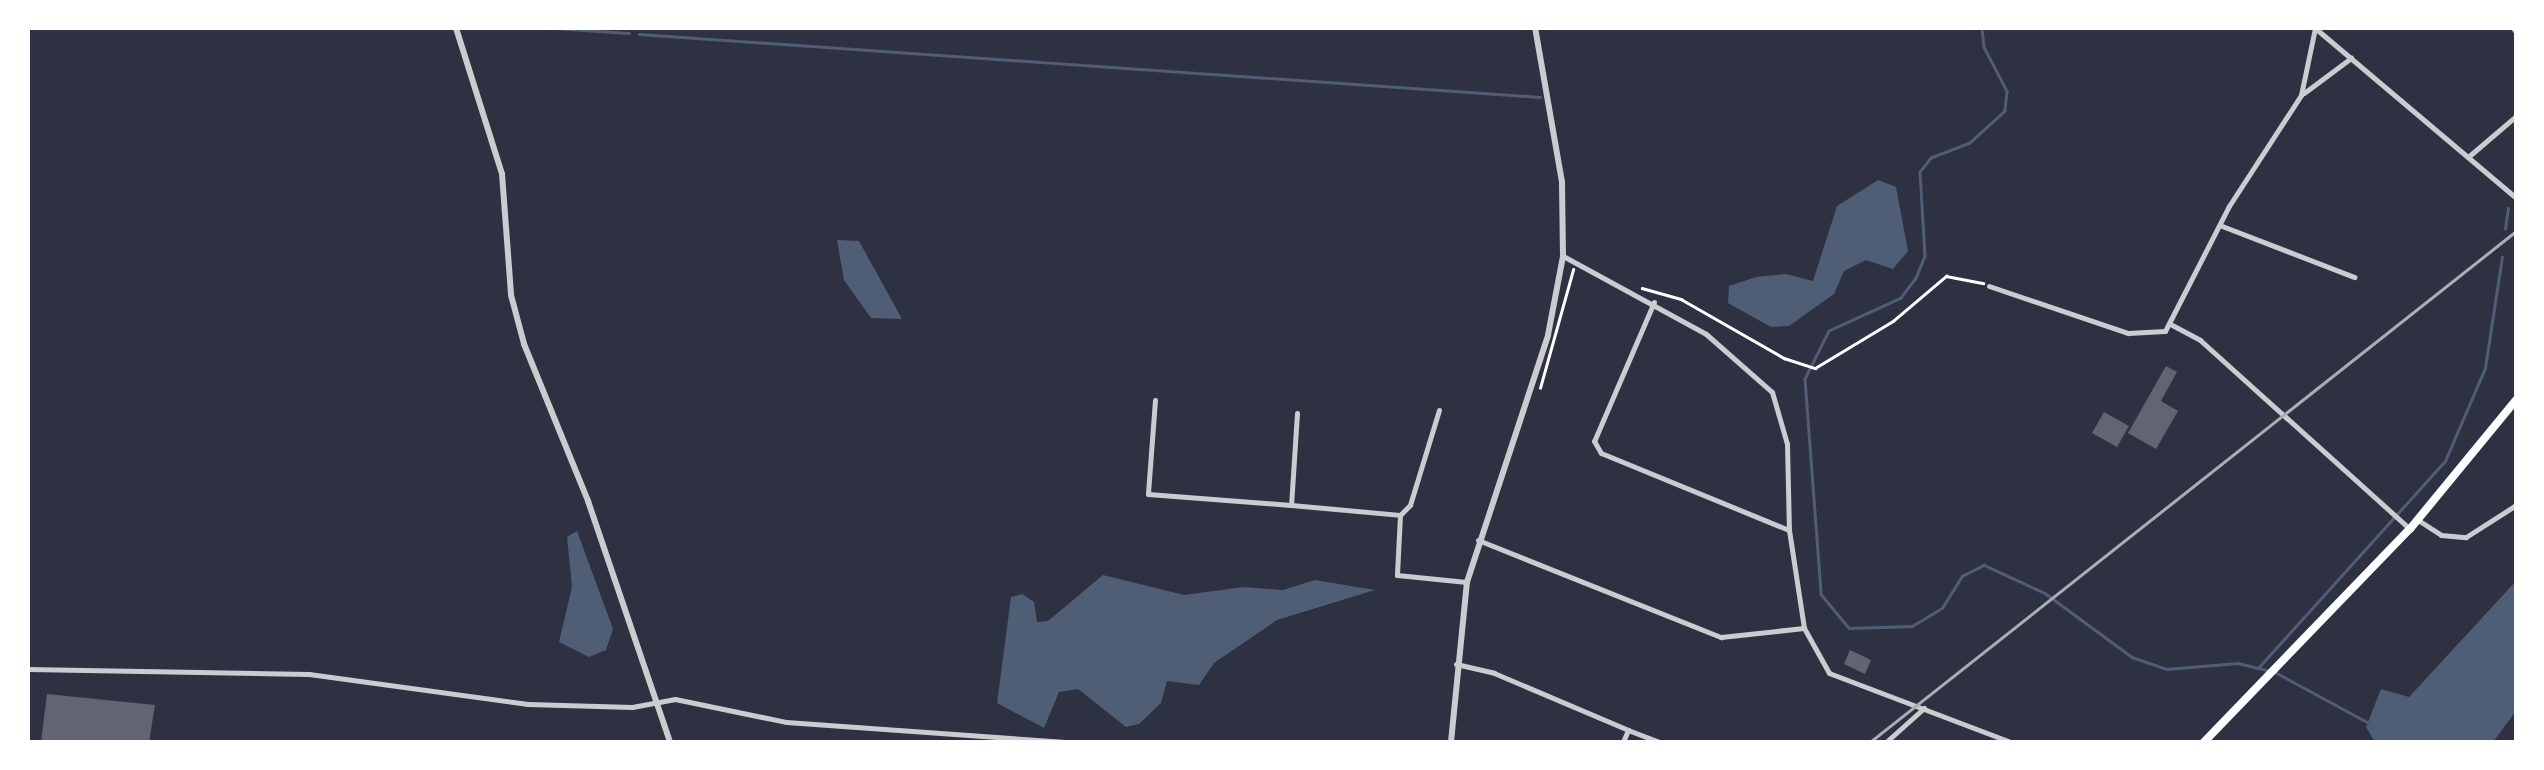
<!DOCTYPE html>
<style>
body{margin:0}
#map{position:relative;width:2544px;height:770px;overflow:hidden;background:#2d3142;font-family:Merriweather,serif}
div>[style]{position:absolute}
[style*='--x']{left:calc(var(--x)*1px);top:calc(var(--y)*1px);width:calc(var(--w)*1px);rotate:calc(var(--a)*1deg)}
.water>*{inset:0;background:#4f5d75}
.stream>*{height:2.5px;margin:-1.25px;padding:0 1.25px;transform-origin:1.25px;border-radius:1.25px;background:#4f5d75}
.building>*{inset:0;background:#626471}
.path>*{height:2.5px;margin:-1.25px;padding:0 1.25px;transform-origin:1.25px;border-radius:1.25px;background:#fff}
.minor>*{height:5px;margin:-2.5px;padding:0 2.5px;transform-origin:2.5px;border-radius:2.5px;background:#caccd0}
.tertiary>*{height:6px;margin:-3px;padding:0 3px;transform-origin:3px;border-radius:3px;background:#caccd0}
.secondary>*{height:8px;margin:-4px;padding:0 4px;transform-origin:4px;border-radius:4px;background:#fff}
.rail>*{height:2.5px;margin:-1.25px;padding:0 1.25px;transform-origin:1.25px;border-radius:1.25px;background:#abadb3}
span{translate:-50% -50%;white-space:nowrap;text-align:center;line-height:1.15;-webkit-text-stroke:10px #fff;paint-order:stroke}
.frame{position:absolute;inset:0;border:30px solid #fff;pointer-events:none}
</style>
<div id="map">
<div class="water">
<div style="clip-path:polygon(1878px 180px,1896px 187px,1908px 251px,1893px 269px,1866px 260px,1844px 271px,1834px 294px,1789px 326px,1771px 327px,1728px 303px,1729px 286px,1756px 277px,1786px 274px,1813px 281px,1837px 206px)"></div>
<div style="clip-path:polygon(837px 240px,859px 241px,902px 319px,871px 318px,844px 280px)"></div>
<div style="clip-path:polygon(577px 531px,613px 629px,606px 650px,589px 657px,559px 642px,572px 587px,567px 537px)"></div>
<div style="clip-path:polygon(1103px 575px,1184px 595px,1244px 587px,1283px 590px,1315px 580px,1375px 590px,1277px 620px,1214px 663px,1199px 685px,1167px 681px,1161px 703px,1139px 724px,1126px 727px,1078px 689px,1059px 692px,1044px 728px,997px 703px,1011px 597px,1022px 594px,1034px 602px,1037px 622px,1048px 621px)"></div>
<div style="clip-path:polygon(2516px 581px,2516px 711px,2493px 742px,2375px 742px,2366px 727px,2381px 689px,2409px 697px)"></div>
</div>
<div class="stream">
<div style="--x:554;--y:28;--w:75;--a:3.8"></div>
<div style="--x:1982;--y:28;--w:19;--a:84"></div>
<div style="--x:1984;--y:47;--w:50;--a:62.4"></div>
<div style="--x:2007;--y:91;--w:20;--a:96"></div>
<div style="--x:2005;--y:111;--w:47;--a:137.6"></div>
<div style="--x:1970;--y:143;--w:42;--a:159"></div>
<div style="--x:1931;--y:158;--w:18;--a:128"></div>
<div style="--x:1920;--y:172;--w:84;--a:86.6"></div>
<div style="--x:1925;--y:256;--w:24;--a:112"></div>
<div style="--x:1916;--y:278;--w:25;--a:127"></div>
<div style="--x:1901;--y:298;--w:79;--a:155.4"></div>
<div style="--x:1829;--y:331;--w:54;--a:116.6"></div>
<div style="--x:1805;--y:379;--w:216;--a:85.7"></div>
<div style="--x:1821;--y:594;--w:44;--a:50.5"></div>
<div style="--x:1849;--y:628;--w:63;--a:-1.8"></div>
<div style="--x:1912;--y:626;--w:35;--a:-31"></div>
<div style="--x:1942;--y:608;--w:38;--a:-58"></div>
<div style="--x:1962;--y:576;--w:25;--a:-27"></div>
<div style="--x:1984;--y:565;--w:67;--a:24.7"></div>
<div style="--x:2045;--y:593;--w:108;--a:36.3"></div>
<div style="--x:2132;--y:657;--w:36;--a:19"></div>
<div style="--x:2166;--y:669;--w:72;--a:-4.8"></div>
<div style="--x:2238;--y:663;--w:30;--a:14"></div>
<div style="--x:639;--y:34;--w:903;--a:4"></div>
<div style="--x:2505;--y:229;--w:21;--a:-82"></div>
<div style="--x:2258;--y:668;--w:279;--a:-47.9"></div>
<div style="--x:2445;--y:461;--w:101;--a:-66.7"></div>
<div style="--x:2485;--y:368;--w:112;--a:-81.3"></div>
<div style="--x:2275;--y:672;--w:107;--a:28.5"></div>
</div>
<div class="building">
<div style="clip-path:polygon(2166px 366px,2177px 372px,2161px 401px,2178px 411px,2156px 449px,2128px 433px)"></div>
<div style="clip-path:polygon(2104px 412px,2129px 426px,2117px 447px,2092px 433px)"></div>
<div style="clip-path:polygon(1850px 650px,1871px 660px,1865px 674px,1844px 664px)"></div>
<div style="clip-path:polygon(47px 694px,155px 705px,149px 742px,41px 742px)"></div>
</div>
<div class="path">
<div style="--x:1642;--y:288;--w:41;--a:15.8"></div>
<div style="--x:1681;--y:299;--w:119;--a:29.8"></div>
<div style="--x:1784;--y:358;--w:33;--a:18"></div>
<div style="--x:1815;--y:368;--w:91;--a:-31.1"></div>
<div style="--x:1893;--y:321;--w:70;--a:-40.3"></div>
<div style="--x:1946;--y:276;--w:38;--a:11"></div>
<div style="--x:1540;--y:388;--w:123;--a:-74.4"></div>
</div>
<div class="minor">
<div style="--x:2315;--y:28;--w:263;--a:40.2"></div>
<div style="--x:2513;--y:28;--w:5;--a:53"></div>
<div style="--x:2304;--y:93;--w:59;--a:-36.7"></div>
<div style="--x:2468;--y:157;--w:63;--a:-40.5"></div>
<div style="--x:2222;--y:226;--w:142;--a:21.1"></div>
<div style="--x:1563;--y:256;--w:163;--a:28.6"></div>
<div style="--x:1706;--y:334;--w:88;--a:41.3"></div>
<div style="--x:1772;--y:392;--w:54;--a:73.9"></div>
<div style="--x:1787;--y:444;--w:86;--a:88.7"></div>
<div style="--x:1789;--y:530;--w:99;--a:81.3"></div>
<div style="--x:1804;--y:628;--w:51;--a:60.9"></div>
<div style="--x:1829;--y:673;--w:195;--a:20.8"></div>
<div style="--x:1989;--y:286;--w:147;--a:18.7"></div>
<div style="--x:2128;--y:333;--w:37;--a:-3"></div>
<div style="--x:2165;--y:331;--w:140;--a:-62.9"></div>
<div style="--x:2229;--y:206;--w:132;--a:-57"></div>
<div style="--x:2301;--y:95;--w:68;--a:-78.2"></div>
<div style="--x:1654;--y:302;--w:151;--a:113.3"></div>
<div style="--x:1594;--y:441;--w:14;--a:60"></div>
<div style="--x:1601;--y:453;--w:203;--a:22.3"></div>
<div style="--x:2172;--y:325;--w:32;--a:28"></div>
<div style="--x:2200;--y:340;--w:283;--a:42"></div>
<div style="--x:1155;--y:400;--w:94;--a:94.3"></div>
<div style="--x:1148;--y:494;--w:143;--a:4.4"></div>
<div style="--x:1439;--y:410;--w:99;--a:107"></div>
<div style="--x:1410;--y:505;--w:14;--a:135"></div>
<div style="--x:1400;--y:515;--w:60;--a:92.9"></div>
<div style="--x:1397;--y:575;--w:70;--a:5.7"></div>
<div style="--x:1297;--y:413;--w:92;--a:93.7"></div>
<div style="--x:1291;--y:505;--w:109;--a:5.2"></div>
<div style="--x:2418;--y:520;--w:27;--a:33"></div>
<div style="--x:2441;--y:535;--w:25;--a:5"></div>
<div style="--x:2466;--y:537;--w:59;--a:-32.6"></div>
<div style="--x:1478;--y:540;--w:262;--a:21.8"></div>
<div style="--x:1721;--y:637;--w:83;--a:-6.2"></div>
<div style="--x:1456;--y:664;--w:39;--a:13"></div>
<div style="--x:1494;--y:673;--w:146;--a:23"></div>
<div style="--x:1628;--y:730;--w:13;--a:113"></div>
<div style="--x:28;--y:669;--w:281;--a:1"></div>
<div style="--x:309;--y:674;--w:221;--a:7.8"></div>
<div style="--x:528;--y:704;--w:104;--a:1.7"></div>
<div style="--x:632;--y:707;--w:44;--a:-10.5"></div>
<div style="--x:675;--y:699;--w:113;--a:11.7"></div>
<div style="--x:786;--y:722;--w:277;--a:4.1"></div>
<div style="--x:1628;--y:730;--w:33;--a:21"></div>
<div style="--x:1886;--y:742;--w:51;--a:-41.8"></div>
</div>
<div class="tertiary">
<div style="--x:456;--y:28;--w:153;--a:72.5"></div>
<div style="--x:502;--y:174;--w:121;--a:85.7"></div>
<div style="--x:511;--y:295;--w:51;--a:75.1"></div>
<div style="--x:524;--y:344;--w:170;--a:67.8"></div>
<div style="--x:588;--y:501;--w:255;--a:71.2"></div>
<div style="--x:1451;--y:742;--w:161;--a:-84.3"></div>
<div style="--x:1467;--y:582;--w:260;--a:-71.8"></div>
<div style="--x:1548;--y:335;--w:80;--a:-79.2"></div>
<div style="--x:1563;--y:256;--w:74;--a:-90.8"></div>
<div style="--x:1562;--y:182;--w:156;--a:-99.9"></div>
</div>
<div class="secondary">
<div style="--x:2204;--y:742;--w:296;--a:-46"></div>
<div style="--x:2410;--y:529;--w:167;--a:-50.6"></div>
</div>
<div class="rail">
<div style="--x:1870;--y:742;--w:824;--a:-38.34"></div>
</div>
<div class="frame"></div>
</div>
